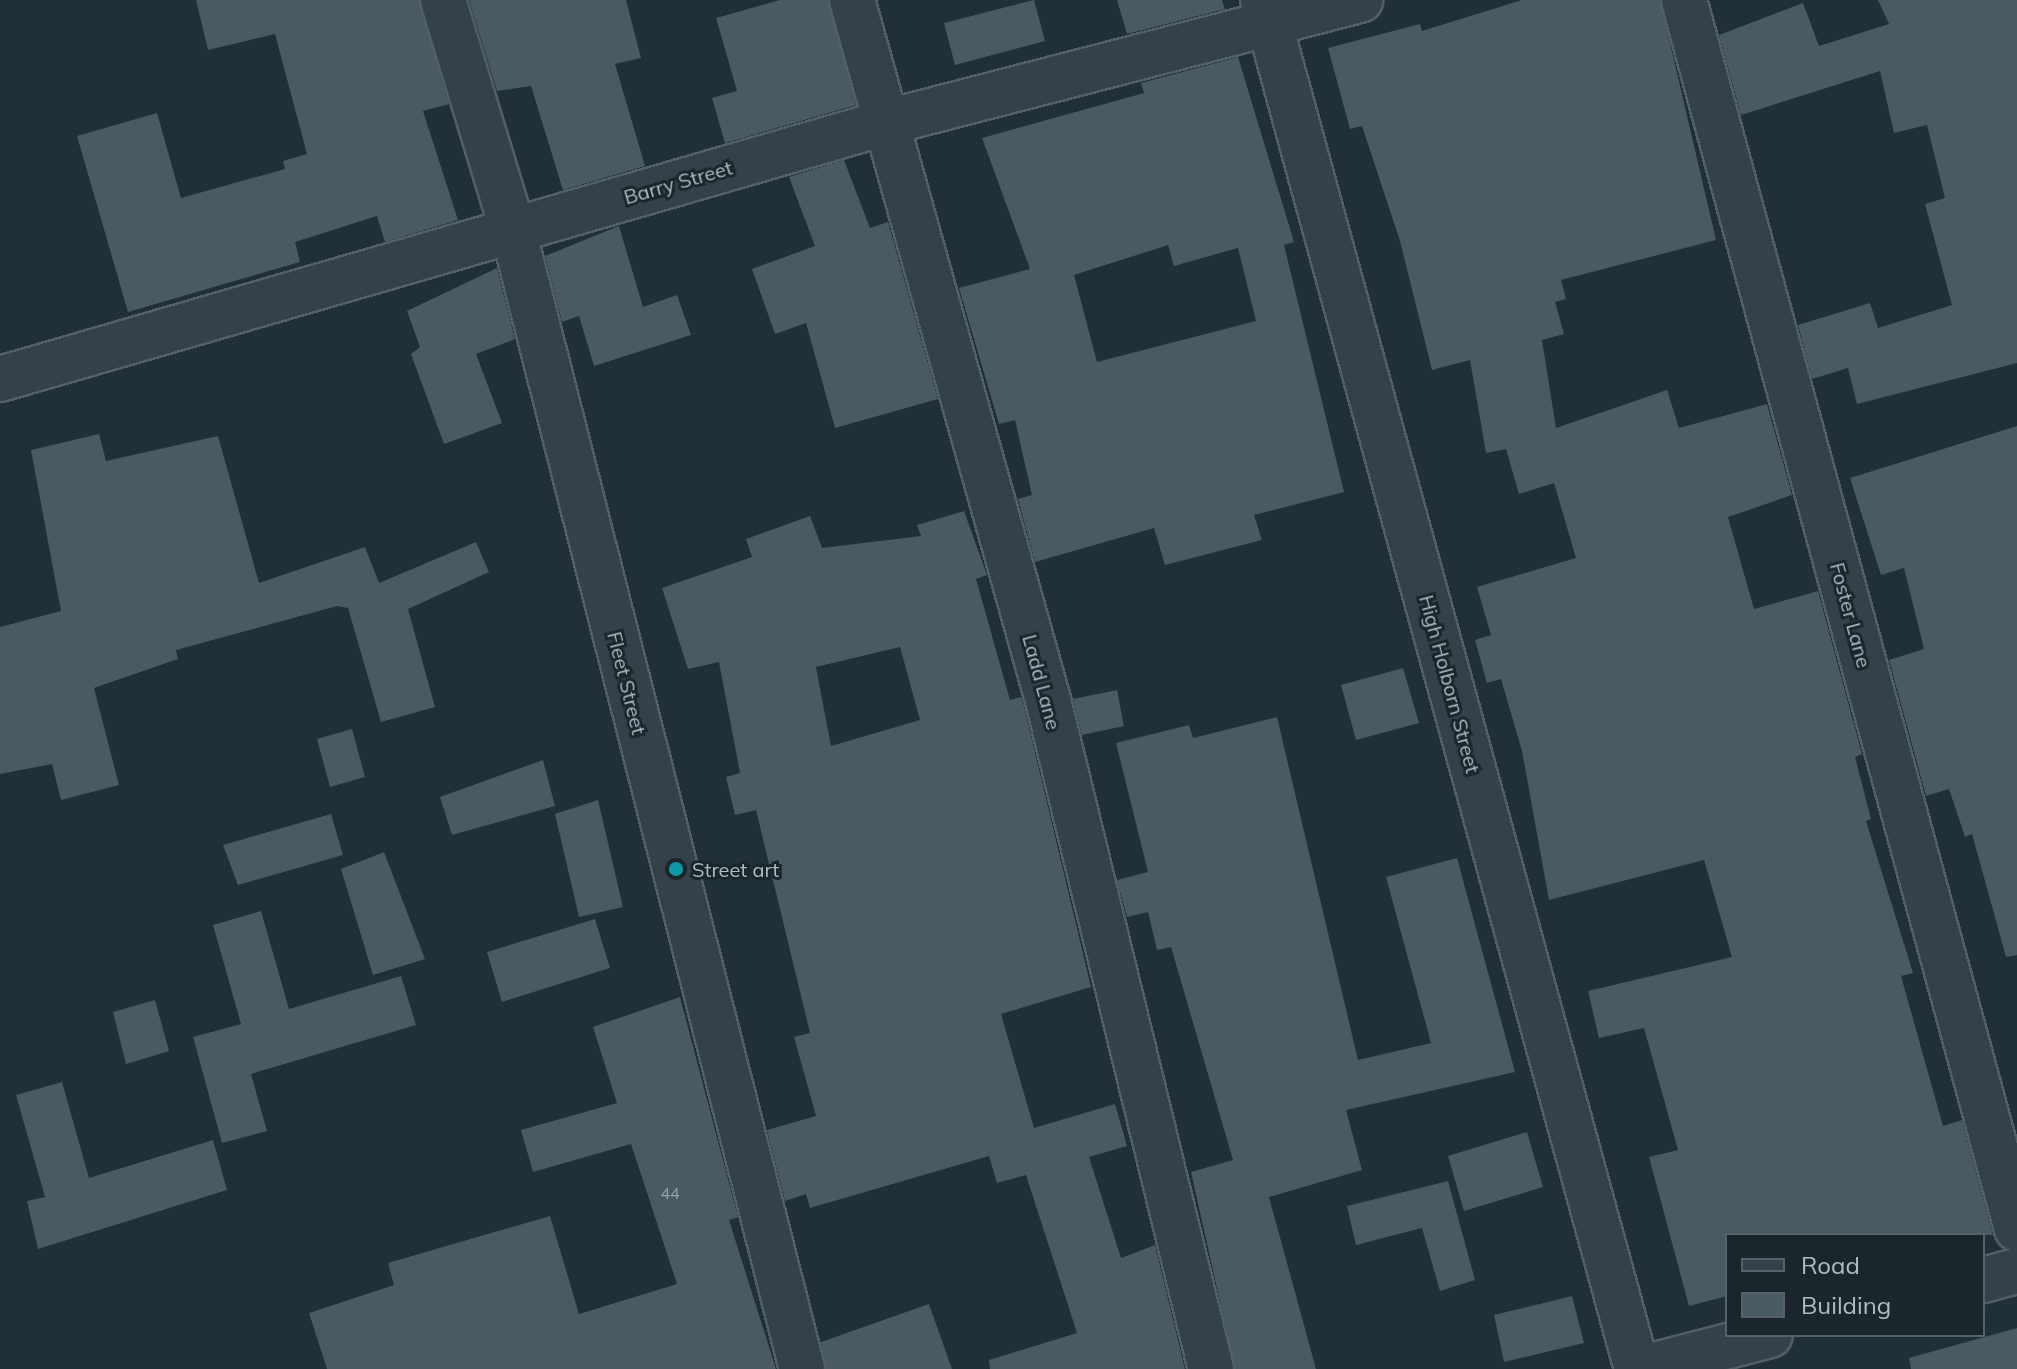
<!DOCTYPE html>
<style>
body{margin:0}
#map{position:relative;width:2017px;height:1369px;overflow:hidden;background:#212f37;font-family:Mulish,sans-serif}
div>[style]{position:absolute}
[style*='--x']{left:calc(var(--x)*1px);top:calc(var(--y)*1px);width:calc(var(--w)*1px);rotate:calc(var(--a)*1deg)}
.building>*{inset:0;background:#495a63}
.roads{filter:drop-shadow(2px 0 #525f65) drop-shadow(-2px 0 #525f65) drop-shadow(0 2px #525f65) drop-shadow(0 -2px #525f65)}
.street>*{height:44px;margin:-22px;padding:0 22px;transform-origin:22px;border-radius:22px;background:#344148}
.dots>*{width:22px;height:22px;translate:-50% -50%;box-sizing:border-box;border:4px solid #1a262c;border-radius:50%}
span{translate:-50% -50%;white-space:nowrap;text-align:center;line-height:1.15;-webkit-text-stroke:6px #1a262c;paint-order:stroke}
.number-label{font-size:16px;color:#96a4ac}
.number-label span{-webkit-text-stroke-width:0}
.street-label{font-size:20px;color:#afbcc4}
.poi-label{font-size:20px;color:#afbcc4}
.left{translate:0 -50%;text-align:left}
.legend{position:absolute;left:1725px;top:1233px;width:260px;height:104px;box-sizing:border-box;background:#1a262c;border:2px solid #566269;margin:0;padding:10px 14px;list-style:none;font-size:24px;color:#afbcc4}
.legend li{display:flex;align-items:center;gap:16px;height:40px}
.legend b{width:40px;border:2px solid #566269}
</style>
<div id="map">
<div class="building">
<div style="clip-path:polygon(196px 0,419px 0,449px 104px,423px 111px,458px 220px,385px 242px,377px 216px,295px 242px,300px 262px,128px 312px,77px 136px,157px 113px,181px 198px,285px 169px,283px 161px,307px 154px,275px 34px,208px 50px)"></div>
<div style="clip-path:polygon(469px 0,626px 0,641px 58px,615px 64px,645px 166px,563px 190px,531px 86px,497px 91px)"></div>
<div style="clip-path:polygon(780px 0,828px 0,856px 105px,725px 143px,712px 98px,737px 91px,716px 18px)"></div>
<div style="clip-path:polygon(1034px 0,1045px 41px,955px 65px,944px 23px)"></div>
<div style="clip-path:polygon(1117px 0,1222px 0,1225px 9px,1127px 34px)"></div>
<div style="clip-path:polygon(1522px 0,1660px 0,1716px 240px,1561px 280px,1566px 299px,1555px 302px,1564px 334px,1542px 340px,1556px 428px,1667px 390px,1679px 428px,1767px 404px,1792px 495px,1728px 517px,1754px 609px,1818px 591px,1862px 754px,1855px 757px,1871px 819px,1866px 821px,1913px 973px,1901px 976px,1943px 1126px,1962px 1120px,1993px 1235px,1727px 1235px,1727px 1296px,1689px 1306px,1649px 1157px,1678px 1150px,1644px 1028px,1599px 1038px,1588px 991px,1732px 957px,1704px 860px,1549px 900px,1522px 751px,1501px 679px,1487px 683px,1475px 640px,1491px 635px,1477px 587px,1576px 558px,1554px 483px,1519px 494px,1506px 449px,1486px 453px,1470px 360px,1432px 370px,1400px 241px,1362px 126px,1350px 129px,1328px 48px,1420px 24px,1422px 31px)"></div>
<div style="clip-path:polygon(1878px 0,2017px 0,2017px 363px,1857px 404px,1848px 368px,1812px 379px,1798px 325px,1870px 303px,1878px 328px,1952px 305px,1925px 204px,1945px 198px,1927px 125px,1894px 133px,1880px 71px,1741px 115px,1719px 35px,1803px 3px,1819px 46px,1889px 24px)"></div>
<div style="clip-path:polygon(evenodd,1238px 57px,1294px 242px,1284px 245px,1344px 492px,1254px 515px,1262px 540px,1165px 565px,1154px 528px,1035px 562px,1018px 499px,1032px 495px,1015px 420px,999px 424px,959px 288px,1030px 269px,982px 138px,1144px 93px,1141px 83px,1238px 57px,1168px 245px,1174px 266px,1238px 248px,1256px 321px,1097px 362px,1074px 275px,1168px 245px)"></div>
<div style="clip-path:polygon(844px 160px,870px 228px,888px 222px,938px 399px,835px 428px,806px 323px,775px 334px,752px 269px,815px 246px,789px 177px)"></div>
<div style="clip-path:polygon(619px 226px,643px 307px,677px 295px,691px 335px,594px 366px,579px 316px,562px 322px,545px 256px)"></div>
<div style="clip-path:polygon(497px 268px,515px 339px,476px 354px,502px 423px,444px 444px,411px 354px,420px 347px,407px 311px)"></div>
<div style="clip-path:polygon(2017px 426px,2017px 955px,2006px 957px,1972px 834px,1965px 837px,1949px 789px,1926px 796px,1889px 660px,1924px 649px,1904px 568px,1881px 575px,1850px 478px)"></div>
<div style="clip-path:polygon(99px 434px,106px 461px,218px 436px,259px 583px,365px 547px,379px 583px,476px 542px,489px 572px,408px 609px,435px 707px,381px 722px,348px 608px,337px 606px,176px 650px,178px 659px,94px 688px,119px 785px,61px 800px,52px 764px,0 774px,0 627px,61px 611px,31px 450px)"></div>
<div style="clip-path:polygon(evenodd,964px 511px,987px 575px,976px 579px,1010px 700px,1021px 697px,1024px 706px,1091px 987px,1001px 1014px,1034px 1128px,1115px 1104px,1127px 1146px,1089px 1157px,1121px 1258px,1155px 1245px,1185px 1369px,990px 1369px,989px 1360px,1077px 1333px,1026px 1175px,997px 1183px,989px 1156px,810px 1208px,806px 1194px,785px 1201px,767px 1130px,816px 1116px,794px 1037px,810px 1033px,756px 810px,735px 815px,726px 777px,740px 773px,719px 662px,688px 669px,662px 588px,752px 557px,746px 539px,810px 516px,822px 548px,921px 536px,917px 525px,964px 511px,900px 647px,920px 720px,831px 746px,816px 667px,900px 647px)"></div>
<div style="clip-path:polygon(1403px 668px,1419px 723px,1356px 740px,1341px 685px)"></div>
<div style="clip-path:polygon(1117px 690px,1124px 726px,1082px 735px,1073px 699px)"></div>
<div style="clip-path:polygon(1277px 717px,1358px 1060px,1431px 1043px,1386px 877px,1457px 858px,1515px 1072px,1346px 1110px,1362px 1170px,1269px 1197px,1316px 1369px,1235px 1369px,1191px 1172px,1233px 1160px,1171px 947px,1157px 950px,1148px 912px,1127px 917px,1117px 880px,1148px 872px,1116px 743px,1189px 725px,1193px 738px)"></div>
<div style="clip-path:polygon(352px 729px,365px 777px,330px 787px,317px 739px)"></div>
<div style="clip-path:polygon(543px 760px,555px 806px,452px 835px,440px 797px)"></div>
<div style="clip-path:polygon(598px 800px,623px 907px,579px 917px,555px 814px)"></div>
<div style="clip-path:polygon(331px 814px,343px 855px,238px 885px,223px 845px)"></div>
<div style="clip-path:polygon(384px 852px,425px 959px,373px 975px,341px 869px)"></div>
<div style="clip-path:polygon(261px 911px,289px 1009px,401px 976px,416px 1025px,251px 1074px,267px 1131px,222px 1143px,193px 1037px,241px 1024px,213px 925px)"></div>
<div style="clip-path:polygon(595px 919px,610px 968px,502px 1002px,487px 952px)"></div>
<div style="clip-path:polygon(680px 997px,738px 1217px,729px 1220px,776px 1369px,327px 1369px,309px 1313px,394px 1285px,388px 1263px,550px 1216px,579px 1314px,677px 1284px,631px 1144px,533px 1172px,521px 1130px,617px 1103px,593px 1027px)"></div>
<div style="clip-path:polygon(155px 1000px,169px 1051px,126px 1064px,113px 1012px)"></div>
<div style="clip-path:polygon(62px 1082px,89px 1178px,213px 1140px,227px 1190px,38px 1249px,27px 1201px,45px 1197px,16px 1095px)"></div>
<div style="clip-path:polygon(1527px 1132px,1543px 1187px,1464px 1211px,1448px 1156px)"></div>
<div style="clip-path:polygon(1448px 1181px,1475px 1280px,1440px 1291px,1422px 1228px,1356px 1245px,1347px 1206px)"></div>
<div style="clip-path:polygon(1572px 1296px,1584px 1343px,1504px 1362px,1494px 1315px)"></div>
<div style="clip-path:polygon(929px 1304px,952px 1369px,826px 1369px,821px 1342px)"></div>
<div style="clip-path:polygon(2017px 1328px,2017px 1369px,1911px 1369px,1909px 1358px)"></div>
</div>
<div class="roads">
<div class="street">
<div style="--x:443;--y:0;--w:240;--a:73.1"></div>
<div style="--x:513;--y:230;--w:1175;--a:75.76"></div>
<div style="--x:852;--y:0;--w:727;--a:74.36"></div>
<div style="--x:1048;--y:700;--w:689;--a:76.31"></div>
<div style="--x:1263;--y:0;--w:1419;--a:74.72"></div>
<div style="--x:1684;--y:0;--w:1273;--a:74.84"></div>
<div style="--x:0;--y:379;--w:920;--a:-16.15"></div>
<div style="--x:884;--y:123;--w:492;--a:-14.5"></div>
<div style="--x:1983;--y:1280;--w:35;--a:-15"></div>
<div style="--x:1639;--y:1369;--w:135;--a:-14.5"></div>
</div>
</div>
<div class="dots">
<div style="left:676px;top:869px;background:#0f9aa8"></div>
</div>
<div class="number-label">
<span style="left:670px;top:1193px">44</span>
</div>
<div class="street-label">
<span style="left:678px;top:182px;rotate:-16deg">Barry Street</span>
<span style="left:1851px;top:615px;rotate:75deg">Foster Lane</span>
<span style="left:1042px;top:682px;rotate:75deg">Ladd Lane</span>
<span style="left:627px;top:683px;rotate:76deg">Fleet Street</span>
<span style="left:1450px;top:684px;rotate:75deg">High Holborn Street</span>
</div>
<div class="poi-label">
<span class="left" style="left:692px;top:869px">Street art</span>
</div>
<ul class="legend">
<li><b style="height:10px;background:#344148"></b>Road</li>
<li><b style="height:22px;background:#495a63"></b>Building</li>
</ul>
</div>
